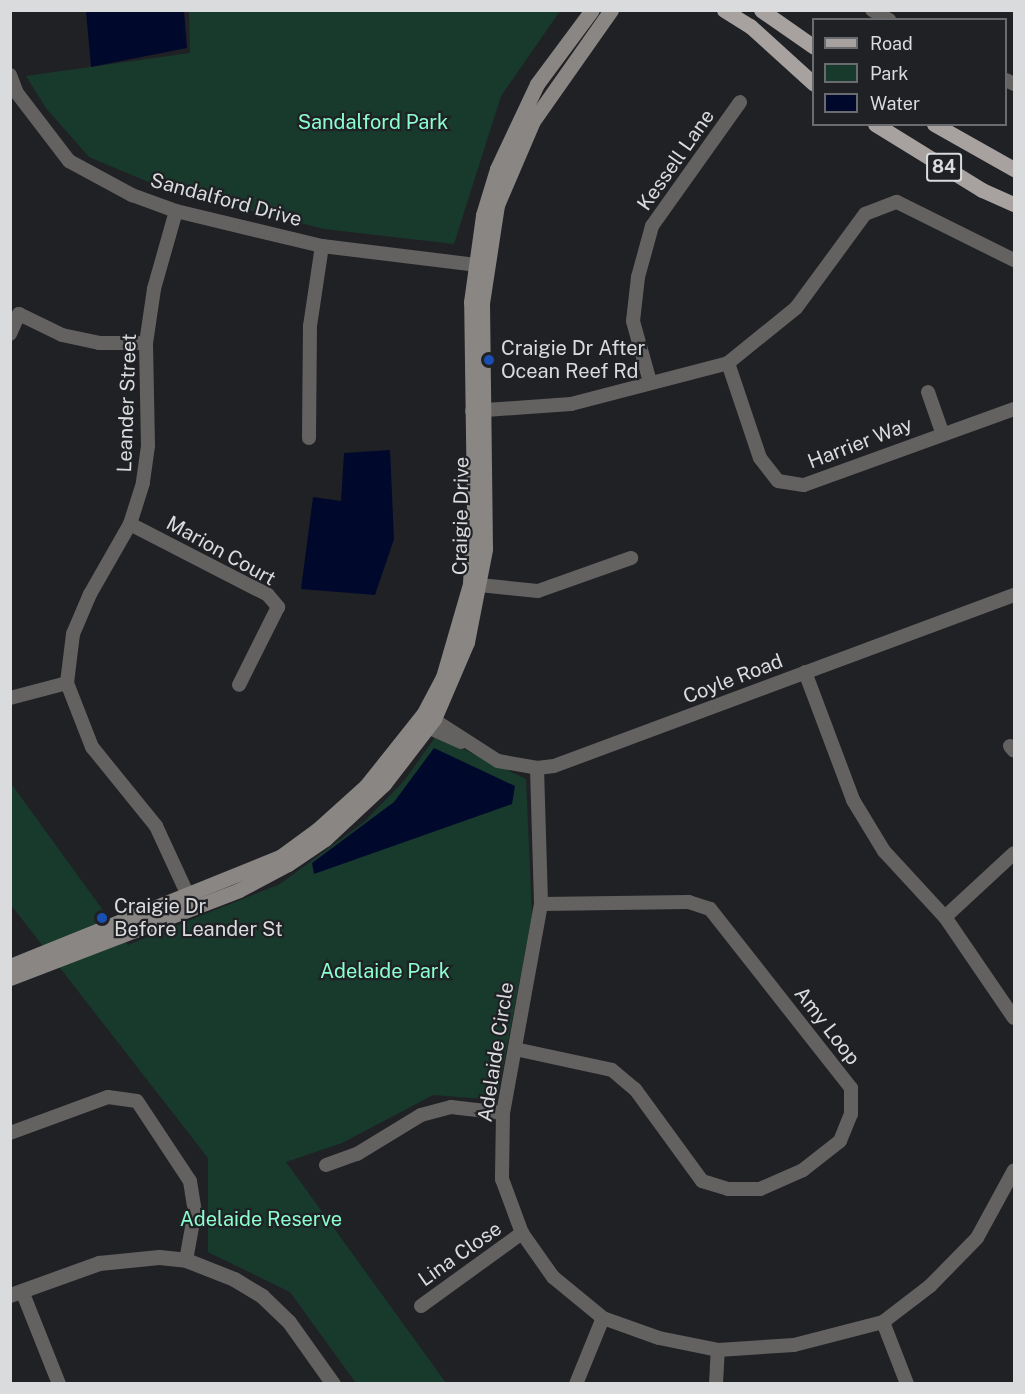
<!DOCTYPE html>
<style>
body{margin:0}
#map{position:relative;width:1025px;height:1394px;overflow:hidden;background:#202125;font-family:"Public Sans",sans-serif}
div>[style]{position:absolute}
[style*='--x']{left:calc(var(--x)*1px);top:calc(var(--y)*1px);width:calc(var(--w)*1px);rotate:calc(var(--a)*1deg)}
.green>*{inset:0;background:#183a2c}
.water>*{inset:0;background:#00092c}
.minor>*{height:14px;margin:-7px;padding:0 7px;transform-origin:7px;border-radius:7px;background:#646261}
.tertiary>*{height:15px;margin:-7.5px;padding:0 7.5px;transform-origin:7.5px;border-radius:7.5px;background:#646261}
.secondary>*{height:15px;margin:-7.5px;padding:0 7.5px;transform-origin:7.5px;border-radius:7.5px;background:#898684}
.primary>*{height:15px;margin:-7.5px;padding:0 7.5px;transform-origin:7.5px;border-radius:7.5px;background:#a7a2a0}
.dots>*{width:16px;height:16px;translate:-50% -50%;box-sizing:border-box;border:3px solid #202125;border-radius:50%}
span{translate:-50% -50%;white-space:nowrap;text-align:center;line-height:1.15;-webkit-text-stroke:4.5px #202125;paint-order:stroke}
.shield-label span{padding:2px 4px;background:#202125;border:2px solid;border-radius:4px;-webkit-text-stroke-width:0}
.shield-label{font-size:18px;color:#dadbdd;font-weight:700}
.park-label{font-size:20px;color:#8afece}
.street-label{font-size:20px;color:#dadbdd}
.poi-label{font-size:20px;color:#dadbdd}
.left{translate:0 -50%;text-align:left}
.frame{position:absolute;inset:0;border:12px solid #dadbdd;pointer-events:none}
.legend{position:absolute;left:812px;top:18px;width:195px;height:108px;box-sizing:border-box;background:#202125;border:2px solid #6a6b6f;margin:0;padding:8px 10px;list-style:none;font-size:18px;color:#dadbdd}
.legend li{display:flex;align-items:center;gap:12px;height:30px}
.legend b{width:30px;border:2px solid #6a6b6f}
</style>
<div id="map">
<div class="green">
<div style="clip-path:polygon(189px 11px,189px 10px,560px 11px,501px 96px,454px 244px,324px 229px,165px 189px,89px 157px,46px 108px,26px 76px,190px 53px)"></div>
<div style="clip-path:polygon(436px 736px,526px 779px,532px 915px,497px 1100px,433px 1095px,342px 1143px,286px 1162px,446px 1383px,356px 1383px,290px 1292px,208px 1252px,208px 1158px,11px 905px,10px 782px,128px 945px,280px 884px,364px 822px,404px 781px)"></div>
</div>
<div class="water">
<div style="clip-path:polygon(86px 11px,184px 11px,187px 48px,91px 67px)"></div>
<div style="clip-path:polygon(390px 450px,394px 539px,375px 595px,301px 589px,313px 497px,341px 501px,344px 453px)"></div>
<div style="clip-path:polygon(434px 748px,515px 786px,512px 804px,314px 874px,312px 863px,394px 802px)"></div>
</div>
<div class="minor">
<div style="--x:872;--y:10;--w:20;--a:30"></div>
<div style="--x:10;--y:75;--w:19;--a:69"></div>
<div style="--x:17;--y:93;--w:86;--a:52.6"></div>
<div style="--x:69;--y:161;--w:72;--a:28.4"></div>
<div style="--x:132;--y:195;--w:47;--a:20"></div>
<div style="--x:176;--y:211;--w:150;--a:13.5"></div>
<div style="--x:322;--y:246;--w:163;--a:7"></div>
<div style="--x:1006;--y:80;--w:9;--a:27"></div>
<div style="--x:176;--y:211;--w:81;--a:105.8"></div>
<div style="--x:154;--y:289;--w:55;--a:98.4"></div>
<div style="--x:146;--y:343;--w:103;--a:88.9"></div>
<div style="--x:148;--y:446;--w:37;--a:98"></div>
<div style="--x:143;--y:483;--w:43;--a:107.6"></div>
<div style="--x:130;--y:524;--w:81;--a:119.7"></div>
<div style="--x:90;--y:594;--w:43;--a:113"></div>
<div style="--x:73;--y:634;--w:49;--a:97"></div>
<div style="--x:67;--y:683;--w:69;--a:68.7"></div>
<div style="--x:92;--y:747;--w:102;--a:51"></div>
<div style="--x:156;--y:826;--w:86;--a:65.2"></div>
<div style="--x:10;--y:334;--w:22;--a:-66"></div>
<div style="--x:19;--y:314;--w:48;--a:26"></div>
<div style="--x:62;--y:335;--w:38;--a:12"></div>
<div style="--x:99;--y:343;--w:47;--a:0"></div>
<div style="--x:728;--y:363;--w:100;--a:71.4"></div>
<div style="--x:760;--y:458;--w:29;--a:52"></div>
<div style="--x:778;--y:481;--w:26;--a:9"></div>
<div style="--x:804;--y:485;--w:223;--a:-19.9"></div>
<div style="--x:650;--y:382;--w:63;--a:-105.6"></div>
<div style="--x:633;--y:321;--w:44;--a:-83.5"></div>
<div style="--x:638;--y:277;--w:53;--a:-74.6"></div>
<div style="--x:652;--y:226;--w:152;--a:-54.6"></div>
<div style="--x:928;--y:392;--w:42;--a:70.7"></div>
<div style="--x:472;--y:411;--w:99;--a:-4"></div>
<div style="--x:571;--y:404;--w:162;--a:-14.6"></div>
<div style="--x:728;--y:363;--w:87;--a:-39"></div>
<div style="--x:796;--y:308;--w:117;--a:-53.7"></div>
<div style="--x:865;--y:214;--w:34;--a:-21"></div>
<div style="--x:897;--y:202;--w:131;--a:26.4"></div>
<div style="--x:309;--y:438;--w:112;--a:-89.5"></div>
<div style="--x:310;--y:326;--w:81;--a:-81.5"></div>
<div style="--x:130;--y:524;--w:155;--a:27.2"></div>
<div style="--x:268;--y:595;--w:16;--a:50"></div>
<div style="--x:278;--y:607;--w:87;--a:116.6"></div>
<div style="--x:470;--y:584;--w:68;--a:5.9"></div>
<div style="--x:538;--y:591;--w:99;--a:-19.5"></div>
<div style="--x:805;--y:672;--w:137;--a:69.4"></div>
<div style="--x:853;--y:800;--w:60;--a:58.7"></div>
<div style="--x:884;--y:851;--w:90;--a:47.3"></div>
<div style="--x:945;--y:917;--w:122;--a:55.7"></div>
<div style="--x:10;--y:698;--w:59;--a:-14.7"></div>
<div style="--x:426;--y:715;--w:85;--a:32.6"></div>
<div style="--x:498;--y:761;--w:40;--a:10"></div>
<div style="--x:537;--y:768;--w:17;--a:-7"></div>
<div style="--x:554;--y:766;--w:491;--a:-20.4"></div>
<div style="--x:419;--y:723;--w:46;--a:24.3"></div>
<div style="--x:1010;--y:746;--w:6;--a:51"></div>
<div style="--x:537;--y:768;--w:136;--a:88.3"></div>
<div style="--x:541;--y:904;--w:212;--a:100.3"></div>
<div style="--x:503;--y:1113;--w:66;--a:90.9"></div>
<div style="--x:502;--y:1179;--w:58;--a:69.7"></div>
<div style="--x:522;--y:1233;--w:54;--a:54.8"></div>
<div style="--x:553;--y:1277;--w:65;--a:39.4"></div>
<div style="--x:603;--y:1318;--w:59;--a:19.7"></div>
<div style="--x:659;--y:1338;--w:60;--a:11.5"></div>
<div style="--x:718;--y:1350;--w:76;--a:-3.8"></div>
<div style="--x:794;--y:1345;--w:92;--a:-14.5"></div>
<div style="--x:883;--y:1322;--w:59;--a:-37.5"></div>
<div style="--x:930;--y:1286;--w:67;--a:-45.6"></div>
<div style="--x:977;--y:1238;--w:77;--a:-61.4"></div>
<div style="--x:945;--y:917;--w:94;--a:-42.8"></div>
<div style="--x:515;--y:1049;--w:99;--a:12.2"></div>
<div style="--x:612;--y:1070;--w:30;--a:40"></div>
<div style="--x:635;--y:1089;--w:114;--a:53.9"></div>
<div style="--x:702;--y:1181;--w:27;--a:17"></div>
<div style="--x:728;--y:1189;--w:32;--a:0"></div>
<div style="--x:760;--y:1189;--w:47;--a:-23.8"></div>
<div style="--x:803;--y:1170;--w:47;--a:-38.1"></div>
<div style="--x:840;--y:1141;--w:29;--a:-68"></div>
<div style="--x:851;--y:1114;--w:26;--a:-90"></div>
<div style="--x:851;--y:1088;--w:228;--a:-128.2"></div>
<div style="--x:710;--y:909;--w:22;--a:-162"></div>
<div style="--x:689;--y:902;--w:148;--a:179.2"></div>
<div style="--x:10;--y:1133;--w:104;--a:-20.2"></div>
<div style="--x:108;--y:1097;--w:29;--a:8"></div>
<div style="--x:137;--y:1101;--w:96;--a:56.5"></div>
<div style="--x:190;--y:1181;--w:30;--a:81"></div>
<div style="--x:195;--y:1211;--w:50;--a:100.4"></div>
<div style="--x:326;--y:1165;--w:33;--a:-20"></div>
<div style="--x:357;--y:1154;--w:75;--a:-31.4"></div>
<div style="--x:421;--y:1115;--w:31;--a:-15"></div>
<div style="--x:451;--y:1107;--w:52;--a:6.6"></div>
<div style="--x:22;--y:1291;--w:100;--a:68.3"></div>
<div style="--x:421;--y:1306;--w:125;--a:-35.9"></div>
<div style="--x:883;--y:1322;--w:66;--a:68.8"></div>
<div style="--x:576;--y:1384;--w:71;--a:-67.8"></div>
<div style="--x:716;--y:1384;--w:34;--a:-87"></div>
</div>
<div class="tertiary">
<div style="--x:10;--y:1295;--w:95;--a:-19.8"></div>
<div style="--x:99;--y:1263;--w:60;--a:-5.7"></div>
<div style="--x:159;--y:1257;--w:27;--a:6"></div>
<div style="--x:186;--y:1260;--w:52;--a:21.6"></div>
<div style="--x:234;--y:1279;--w:33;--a:31"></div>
<div style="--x:262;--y:1296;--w:37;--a:44"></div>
<div style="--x:289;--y:1322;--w:76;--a:54.6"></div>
</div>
<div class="secondary">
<div style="--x:10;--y:966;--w:291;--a:-22"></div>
<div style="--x:280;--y:857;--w:46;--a:-36.1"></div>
<div style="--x:317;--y:830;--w:66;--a:-41.9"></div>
<div style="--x:366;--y:786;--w:93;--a:-51.5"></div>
<div style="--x:424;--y:713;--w:41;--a:-62.2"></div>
<div style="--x:443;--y:677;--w:97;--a:-73.8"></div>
<div style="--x:470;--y:584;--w:78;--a:-87.1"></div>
<div style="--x:474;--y:506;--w:204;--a:-90.8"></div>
<div style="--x:471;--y:302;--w:88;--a:-82.1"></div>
<div style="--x:483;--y:215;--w:48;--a:-73.1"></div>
<div style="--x:497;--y:169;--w:94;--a:-64.8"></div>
<div style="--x:537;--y:84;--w:92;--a:-53.4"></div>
<div style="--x:10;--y:978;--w:245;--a:-21"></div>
<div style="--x:239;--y:890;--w:55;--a:-28"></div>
<div style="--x:288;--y:864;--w:45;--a:-34"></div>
<div style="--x:325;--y:839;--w:81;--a:-43"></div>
<div style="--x:384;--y:784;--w:82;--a:-52.4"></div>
<div style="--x:434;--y:719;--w:84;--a:-66.8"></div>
<div style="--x:467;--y:642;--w:95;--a:-79"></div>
<div style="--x:485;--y:549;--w:246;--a:-90.7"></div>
<div style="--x:482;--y:303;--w:99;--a:-81.3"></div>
<div style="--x:497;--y:205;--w:91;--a:-66.8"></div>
<div style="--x:533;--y:121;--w:136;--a:-54.9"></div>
</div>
<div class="primary">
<div style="--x:724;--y:10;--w:31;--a:32"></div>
<div style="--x:750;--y:26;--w:86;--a:42.2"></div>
<div style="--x:761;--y:10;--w:65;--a:34.9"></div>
<div style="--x:875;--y:124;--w:126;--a:31.7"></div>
<div style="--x:982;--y:190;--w:35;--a:24"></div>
<div style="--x:934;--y:124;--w:92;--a:29.4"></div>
</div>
<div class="dots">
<div style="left:489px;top:360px;background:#1a4fb4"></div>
<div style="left:102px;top:918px;background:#1a4fb4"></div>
</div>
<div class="shield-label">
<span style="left:944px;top:167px">84</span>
</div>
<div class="park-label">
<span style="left:373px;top:122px">Sandalford Park</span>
<span style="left:385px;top:971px">Adelaide Park</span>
<span style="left:261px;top:1219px">Adelaide Reserve</span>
</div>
<div class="street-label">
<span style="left:676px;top:160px;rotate:-55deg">Kessell Lane</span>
<span style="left:226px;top:200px;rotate:15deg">Sandalford Drive</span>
<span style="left:127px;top:403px;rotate:-88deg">Leander Street</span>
<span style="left:860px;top:443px;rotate:-21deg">Harrier Way</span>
<span style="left:461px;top:516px;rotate:-89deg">Craigie Drive</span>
<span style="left:221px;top:551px;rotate:29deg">Marion Court</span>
<span style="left:733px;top:679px;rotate:-21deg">Coyle Road</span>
<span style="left:827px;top:1026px;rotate:52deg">Amy Loop</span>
<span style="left:496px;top:1052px;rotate:-81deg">Adelaide Circle</span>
<span style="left:460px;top:1254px;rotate:-35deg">Lina Close</span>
</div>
<div class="poi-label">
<span class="left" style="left:501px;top:360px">Craigie Dr After<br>Ocean Reef Rd</span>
<span class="left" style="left:114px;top:918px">Craigie Dr<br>Before Leander St</span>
</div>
<div class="frame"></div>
<ul class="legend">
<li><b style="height:8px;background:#a7a2a0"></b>Road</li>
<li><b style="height:16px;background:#183a2c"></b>Park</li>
<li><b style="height:16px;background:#00092c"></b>Water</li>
</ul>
</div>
